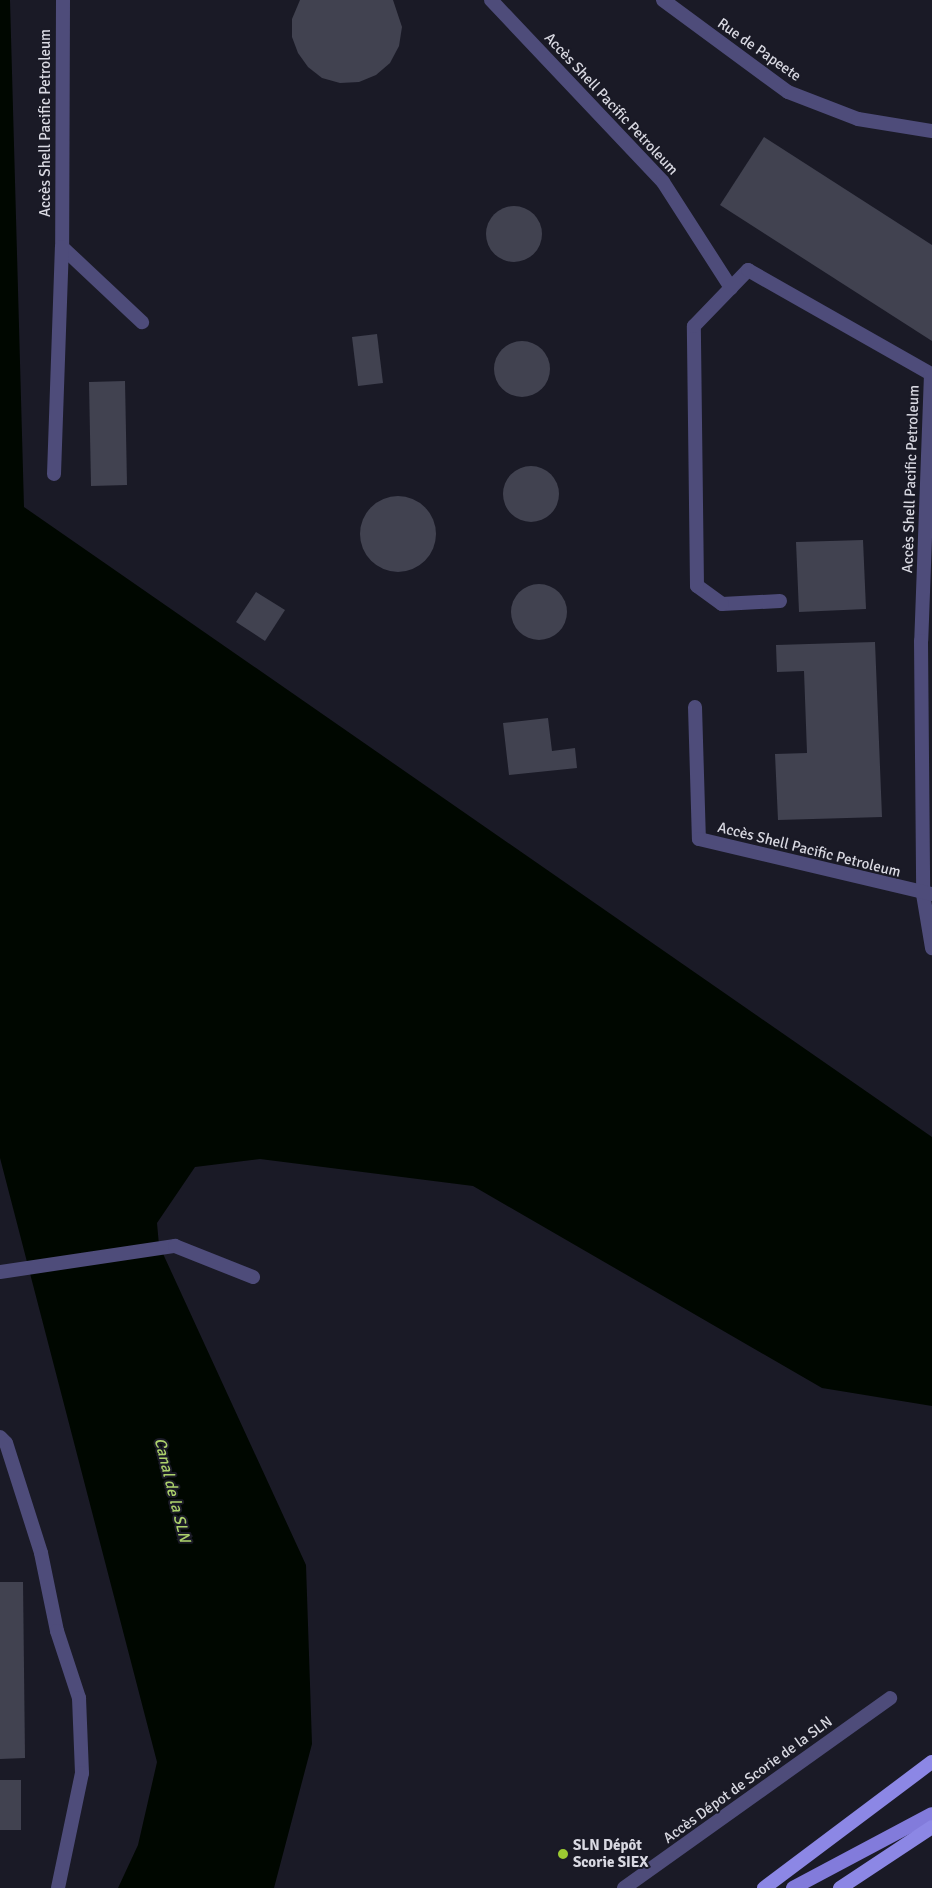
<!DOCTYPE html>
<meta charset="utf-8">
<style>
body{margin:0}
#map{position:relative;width:932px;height:1888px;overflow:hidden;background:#1a1a26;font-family:Signika,sans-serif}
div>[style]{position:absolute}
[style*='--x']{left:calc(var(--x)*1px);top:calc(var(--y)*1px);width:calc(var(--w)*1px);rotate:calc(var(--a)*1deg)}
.water>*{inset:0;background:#000700}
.building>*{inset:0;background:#414250}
.round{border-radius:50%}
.service>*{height:14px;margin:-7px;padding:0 7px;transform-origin:7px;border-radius:7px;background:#4e4c7a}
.tertiary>*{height:14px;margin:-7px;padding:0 7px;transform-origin:7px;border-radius:7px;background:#4e4c7a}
.primary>*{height:14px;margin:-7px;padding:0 7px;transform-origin:7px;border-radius:7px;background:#827bdb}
.trunk>*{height:14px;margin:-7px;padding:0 7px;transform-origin:7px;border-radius:7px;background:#8c87e5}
.dots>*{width:14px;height:14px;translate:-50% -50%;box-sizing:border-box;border:2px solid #1a1a26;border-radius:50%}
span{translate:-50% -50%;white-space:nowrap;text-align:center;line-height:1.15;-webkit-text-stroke:4px #1a1a26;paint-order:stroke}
.street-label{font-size:15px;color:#d8d8e1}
.poi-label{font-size:15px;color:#d8d8e1;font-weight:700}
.left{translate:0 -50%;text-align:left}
.water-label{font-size:16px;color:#acd16b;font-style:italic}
</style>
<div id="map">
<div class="water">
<div style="clip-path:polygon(0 0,10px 0,24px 507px,932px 1137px,932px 1406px,822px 1388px,473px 1186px,260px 1159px,195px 1167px,157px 1223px,159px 1245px,306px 1565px,312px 1744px,274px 1888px,118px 1888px,138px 1845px,157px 1762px,0 1158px)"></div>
</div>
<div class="building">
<div style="clip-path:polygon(300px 0,393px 0,402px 27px,399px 46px,390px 63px,376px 75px,359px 82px,340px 83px,322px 78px,308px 67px,298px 53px,292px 37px,292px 19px)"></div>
<div style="clip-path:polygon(764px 137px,932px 245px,932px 341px,720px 205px)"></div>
<div class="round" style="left:486px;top:206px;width:56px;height:56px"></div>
<div style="clip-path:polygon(377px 334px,383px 383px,358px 386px,352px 337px)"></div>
<div class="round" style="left:494px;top:341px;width:56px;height:56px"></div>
<div style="clip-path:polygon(125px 381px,127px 485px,91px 486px,89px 382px)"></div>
<div class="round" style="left:503px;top:466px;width:56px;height:56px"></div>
<div class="round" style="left:360px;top:496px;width:76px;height:76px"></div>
<div style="clip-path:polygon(863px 540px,866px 609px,799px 612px,796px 542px)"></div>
<div class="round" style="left:511px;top:584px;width:56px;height:56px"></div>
<div style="clip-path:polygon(256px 592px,285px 610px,265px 641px,236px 622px)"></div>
<div style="clip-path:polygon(875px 642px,882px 817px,778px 820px,775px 754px,807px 753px,804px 671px,777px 672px,776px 645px)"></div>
<div style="clip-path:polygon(548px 718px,552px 751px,575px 748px,577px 768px,509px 775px,503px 723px)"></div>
<div style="clip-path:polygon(0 1582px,23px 1582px,25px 1758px,0 1759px)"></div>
<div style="clip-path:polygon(0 1780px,21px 1780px,21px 1830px,0 1830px)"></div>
</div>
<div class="service">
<div style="--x:63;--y:0;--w:247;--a:90.2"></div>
<div style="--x:62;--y:247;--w:110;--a:43.2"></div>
<div style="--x:491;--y:0;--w:250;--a:46.6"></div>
<div style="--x:663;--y:182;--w:126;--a:57.3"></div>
<div style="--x:54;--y:474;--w:227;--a:-88"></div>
<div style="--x:780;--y:601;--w:58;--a:177"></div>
<div style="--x:722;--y:604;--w:31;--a:-144"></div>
<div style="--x:697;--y:586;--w:260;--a:-90.7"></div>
<div style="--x:694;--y:326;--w:78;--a:-46"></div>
<div style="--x:748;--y:270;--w:210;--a:29.6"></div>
<div style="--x:931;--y:374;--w:267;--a:92.1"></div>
<div style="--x:921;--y:641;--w:253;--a:89.5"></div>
<div style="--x:923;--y:894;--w:55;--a:80.5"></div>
<div style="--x:695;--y:707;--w:132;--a:88.3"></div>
<div style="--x:699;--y:839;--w:239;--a:13.3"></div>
<div style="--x:0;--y:1272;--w:177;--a:-8.5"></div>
<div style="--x:175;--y:1246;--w:84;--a:21.7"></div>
<div style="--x:0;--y:1437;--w:8;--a:45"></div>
<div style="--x:6;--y:1443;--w:115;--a:72.3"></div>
<div style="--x:41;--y:1553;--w:80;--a:78.4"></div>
<div style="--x:57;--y:1631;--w:71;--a:71.8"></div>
<div style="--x:79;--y:1698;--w:75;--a:87.7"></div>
<div style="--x:82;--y:1773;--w:117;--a:101.8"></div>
<div style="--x:624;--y:1888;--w:327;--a:-35.5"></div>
</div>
<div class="tertiary">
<div style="--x:663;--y:0;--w:155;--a:36.4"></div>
<div style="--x:788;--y:92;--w:75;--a:21.1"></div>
<div style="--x:858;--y:119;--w:75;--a:9.2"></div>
</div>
<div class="primary">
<div style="--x:793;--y:1888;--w:157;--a:-28"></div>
</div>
<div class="trunk">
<div style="--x:764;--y:1888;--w:210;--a:-36.9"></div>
<div style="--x:840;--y:1888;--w:110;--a:-33.5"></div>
</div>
<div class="dots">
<div style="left:563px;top:1854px;background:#9cca32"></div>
</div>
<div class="street-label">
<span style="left:759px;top:50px;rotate:35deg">Rue de Papeete</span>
<span style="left:611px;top:104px;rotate:47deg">Accès Shell Pacific Petroleum</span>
<span style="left:46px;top:123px;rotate:-90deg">Accès Shell Pacific Petroleum</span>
<span style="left:911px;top:479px;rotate:-88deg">Accès Shell Pacific Petroleum</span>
<span style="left:809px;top:850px;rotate:14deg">Accès Shell Pacific Petroleum</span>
<span style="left:748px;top:1780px;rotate:-36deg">Accès Dépot de Scorie de la SLN</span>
</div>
<div class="poi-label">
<span class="left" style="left:573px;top:1854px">SLN Dépôt<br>Scorie SIEX</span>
</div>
<div class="water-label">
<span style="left:172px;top:1490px;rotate:76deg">Canal de la SLN</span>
</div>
</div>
